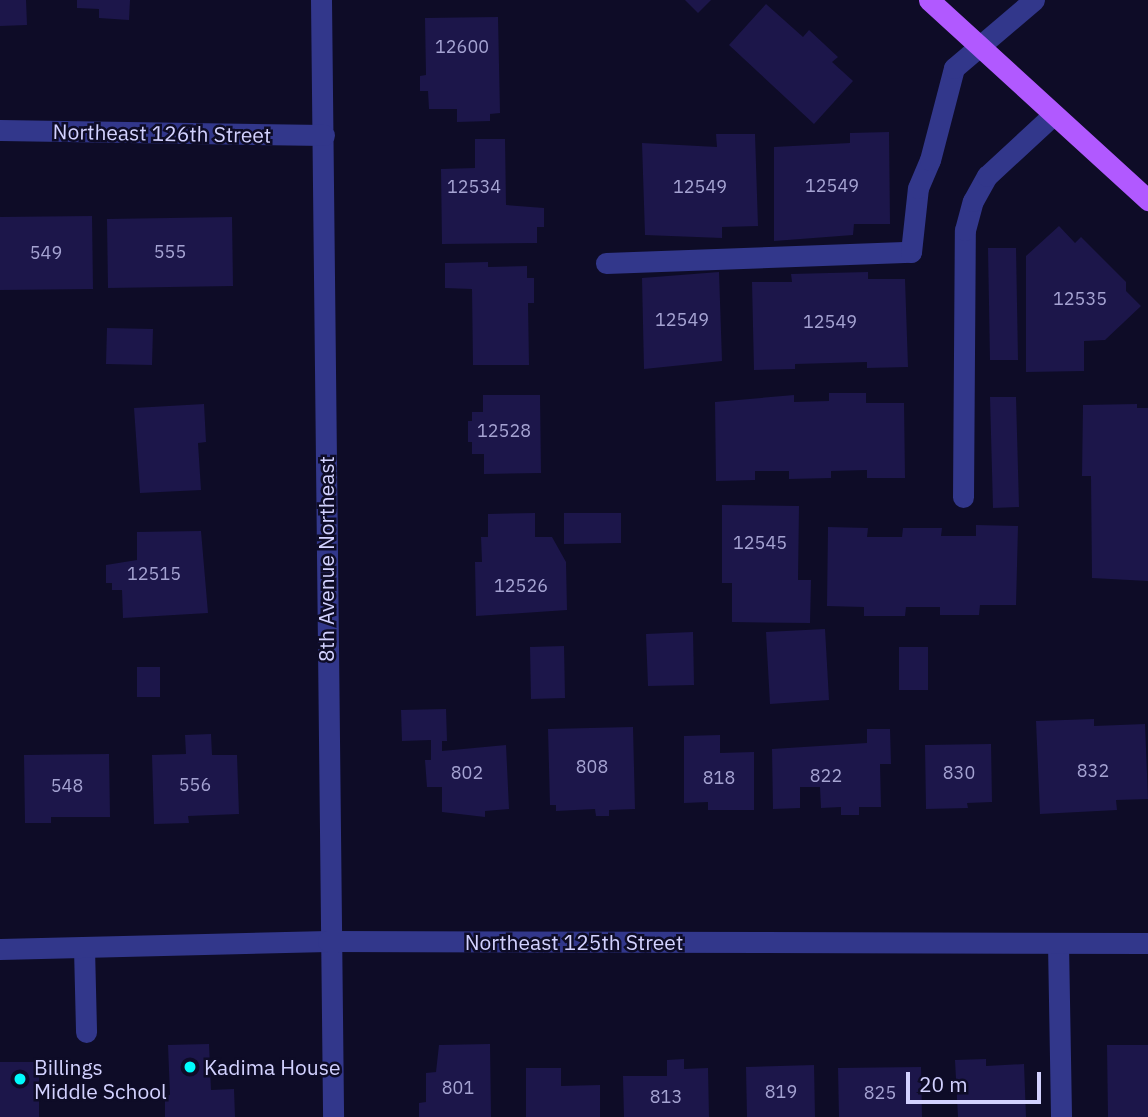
<!DOCTYPE html>
<style>
body{margin:0}
#map{position:relative;width:1148px;height:1117px;overflow:hidden;background:#0e0c27;font-family:"IBM Plex Sans",sans-serif}
div>[style]{position:absolute}
[style*='--x']{left:calc(var(--x)*1px);top:calc(var(--y)*1px);width:calc(var(--w)*1px);rotate:calc(var(--a)*1deg)}
.building>*{inset:0;background:#1c164a}
.minor>*{height:21px;margin:-10.5px;padding:0 10.5px;transform-origin:10.5px;border-radius:10.5px;background:#32378b}
.major>*{height:21px;margin:-10.5px;padding:0 10.5px;transform-origin:10.5px;border-radius:10.5px;background:#b159ff}
.dots>*{width:19px;height:19px;translate:-50% -50%;box-sizing:border-box;border:4px solid #0e0c27;border-radius:50%}
span{translate:-50% -50%;white-space:nowrap;text-align:center;line-height:1.15;-webkit-text-stroke:5px #0e0c27;paint-order:stroke}
.number-label{font-size:18px;color:#a5a3d2}
.number-label span{-webkit-text-stroke-width:0}
.street-label{font-size:21px;color:#d3d2ff}
.poi-label{font-size:21px;color:#d3d2ff}
.left{translate:0 -50%;text-align:left}
.scale{position:absolute;left:906px;top:1072px;width:135px;height:32px;box-sizing:border-box;border:4px solid #d3d2ff;border-top:0;padding-left:9px;font-size:21px;line-height:24px;white-space:nowrap;color:#d3d2ff;-webkit-text-stroke:5px #0e0c27;paint-order:stroke}
</style>
<div id="map">
<div class="building">
<div style="clip-path:polygon(0 0,26px 0,27px 25px,0 26px)"></div>
<div style="clip-path:polygon(77px 0,130px 0,129px 20px,99px 18px,99px 9px,77px 8px)"></div>
<div style="clip-path:polygon(685px 0,711px 0,698px 13px)"></div>
<div style="clip-path:polygon(766px 4px,803px 37px,809px 30px,838px 57px,832px 62px,853px 81px,814px 124px,729px 45px)"></div>
<div style="clip-path:polygon(498px 17px,500px 113px,490px 114px,490px 121px,457px 122px,457px 109px,429px 109px,428px 91px,420px 91px,420px 76px,426px 75px,425px 18px)"></div>
<div style="clip-path:polygon(889px 132px,890px 224px,854px 224px,853px 235px,774px 241px,774px 147px,850px 143px,850px 133px)"></div>
<div style="clip-path:polygon(716px 134px,755px 134px,758px 226px,722px 227px,722px 238px,645px 235px,642px 143px,717px 147px)"></div>
<div style="clip-path:polygon(475px 139px,505px 139px,506px 205px,544px 208px,544px 227px,537px 227px,537px 243px,442px 244px,441px 169px,475px 168px)"></div>
<div style="clip-path:polygon(92px 216px,93px 289px,0 290px,0 217px)"></div>
<div style="clip-path:polygon(232px 217px,233px 286px,108px 288px,107px 219px)"></div>
<div style="clip-path:polygon(1059px 226px,1075px 243px,1081px 237px,1126px 282px,1126px 291px,1141px 306px,1105px 340px,1084px 341px,1084px 371px,1026px 372px,1026px 256px)"></div>
<div style="clip-path:polygon(988px 248px,1016px 248px,1018px 360px,990px 360px)"></div>
<div style="clip-path:polygon(488px 262px,488px 267px,527px 266px,527px 278px,534px 278px,534px 303px,528px 303px,529px 365px,473px 365px,472px 289px,445px 288px,445px 263px)"></div>
<div style="clip-path:polygon(719px 272px,722px 361px,644px 369px,642px 278px)"></div>
<div style="clip-path:polygon(868px 272px,868px 279px,905px 279px,908px 367px,867px 368px,867px 362px,795px 364px,795px 369px,754px 370px,752px 282px,792px 282px,791px 274px)"></div>
<div style="clip-path:polygon(107px 328px,153px 329px,152px 365px,106px 364px)"></div>
<div style="clip-path:polygon(829px 393px,866px 393px,866px 403px,904px 403px,905px 478px,867px 478px,867px 470px,831px 471px,831px 478px,789px 479px,789px 471px,755px 471px,755px 480px,716px 481px,715px 402px,794px 395px,794px 402px,829px 401px)"></div>
<div style="clip-path:polygon(483px 395px,540px 395px,541px 473px,484px 474px,484px 454px,472px 454px,472px 442px,468px 442px,468px 421px,472px 421px,472px 412px,483px 412px)"></div>
<div style="clip-path:polygon(990px 397px,1016px 397px,1019px 507px,993px 508px)"></div>
<div style="clip-path:polygon(204px 404px,206px 442px,198px 443px,201px 490px,140px 493px,134px 408px)"></div>
<div style="clip-path:polygon(1137px 404px,1137px 408px,1148px 408px,1148px 581px,1092px 578px,1091px 476px,1082px 476px,1083px 405px)"></div>
<div style="clip-path:polygon(722px 505px,799px 506px,798px 580px,811px 580px,810px 623px,732px 622px,732px 583px,722px 583px)"></div>
<div style="clip-path:polygon(535px 513px,535px 537px,552px 537px,566px 562px,567px 610px,476px 616px,475px 562px,482px 562px,481px 537px,488px 537px,488px 514px)"></div>
<div style="clip-path:polygon(564px 513px,621px 513px,621px 543px,564px 544px)"></div>
<div style="clip-path:polygon(976px 525px,1018px 526px,1016px 605px,980px 605px,979px 615px,940px 615px,940px 607px,906px 607px,905px 616px,864px 616px,864px 607px,827px 606px,828px 527px,868px 528px,867px 537px,902px 537px,903px 528px,942px 528px,941px 536px,976px 536px)"></div>
<div style="clip-path:polygon(201px 531px,208px 613px,123px 618px,122px 590px,112px 590px,112px 583px,106px 583px,106px 565px,137px 560px,137px 532px)"></div>
<div style="clip-path:polygon(825px 629px,829px 700px,770px 704px,766px 632px)"></div>
<div style="clip-path:polygon(693px 632px,694px 685px,648px 686px,646px 634px)"></div>
<div style="clip-path:polygon(564px 646px,565px 698px,531px 699px,530px 647px)"></div>
<div style="clip-path:polygon(899px 647px,928px 647px,928px 690px,899px 690px)"></div>
<div style="clip-path:polygon(137px 667px,160px 667px,160px 697px,137px 697px)"></div>
<div style="clip-path:polygon(446px 709px,447px 741px,442px 741px,442px 751px,506px 745px,509px 809px,485px 811px,485px 817px,442px 812px,442px 787px,427px 787px,425px 760px,431px 760px,431px 740px,402px 741px,401px 710px)"></div>
<div style="clip-path:polygon(1094px 719px,1094px 726px,1145px 724px,1148px 799px,1116px 800px,1117px 810px,1040px 814px,1036px 721px)"></div>
<div style="clip-path:polygon(633px 727px,635px 809px,609px 810px,609px 816px,596px 816px,595px 809px,556px 811px,556px 805px,550px 805px,548px 729px)"></div>
<div style="clip-path:polygon(867px 729px,890px 729px,891px 764px,880px 764px,881px 807px,859px 807px,859px 815px,841px 815px,841px 807px,821px 808px,820px 787px,800px 787px,800px 808px,773px 809px,772px 749px,867px 743px)"></div>
<div style="clip-path:polygon(211px 734px,212px 755px,237px 755px,239px 814px,188px 816px,189px 823px,154px 824px,152px 755px,186px 754px,185px 735px)"></div>
<div style="clip-path:polygon(720px 735px,720px 753px,754px 752px,754px 810px,708px 810px,708px 802px,684px 803px,684px 736px)"></div>
<div style="clip-path:polygon(991px 744px,992px 802px,967px 803px,968px 808px,926px 809px,925px 745px)"></div>
<div style="clip-path:polygon(109px 754px,110px 817px,51px 817px,51px 823px,25px 823px,24px 755px)"></div>
<div style="clip-path:polygon(209px 1044px,211px 1090px,234px 1089px,235px 1117px,165px 1117px,165px 1095px,170px 1095px,168px 1045px)"></div>
<div style="clip-path:polygon(490px 1044px,491px 1117px,419px 1117px,419px 1103px,426px 1102px,426px 1073px,436px 1072px,439px 1045px)"></div>
<div style="clip-path:polygon(1107px 1045px,1148px 1045px,1148px 1117px,1108px 1117px)"></div>
<div style="clip-path:polygon(684px 1059px,684px 1069px,708px 1068px,709px 1117px,624px 1117px,623px 1076px,667px 1076px,667px 1060px)"></div>
<div style="clip-path:polygon(986px 1059px,986px 1066px,1024px 1064px,1026px 1117px,958px 1117px,955px 1060px)"></div>
<div style="clip-path:polygon(0 1062px,39px 1062px,39px 1117px,0 1117px)"></div>
<div style="clip-path:polygon(814px 1065px,815px 1117px,747px 1117px,746px 1067px)"></div>
<div style="clip-path:polygon(921px 1067px,922px 1117px,839px 1117px,838px 1068px)"></div>
<div style="clip-path:polygon(526px 1068px,561px 1068px,561px 1086px,600px 1085px,600px 1117px,526px 1117px)"></div>
</div>
<div class="minor">
<div style="--x:321;--y:0;--w:1117;--a:89.38"></div>
<div style="--x:0;--y:130;--w:324;--a:0.9"></div>
<div style="--x:606;--y:263;--w:305;--a:-2.1"></div>
<div style="--x:911;--y:252;--w:64;--a:-83.8"></div>
<div style="--x:918;--y:188;--w:30;--a:-67"></div>
<div style="--x:930;--y:160;--w:95;--a:-75.4"></div>
<div style="--x:954;--y:68;--w:105;--a:-40.4"></div>
<div style="--x:963;--y:497;--w:267;--a:-89.6"></div>
<div style="--x:965;--y:230;--w:30;--a:-75"></div>
<div style="--x:973;--y:201;--w:29;--a:-61"></div>
<div style="--x:987;--y:176;--w:91;--a:-42.8"></div>
<div style="--x:1058;--y:943;--w:174;--a:89"></div>
<div style="--x:84;--y:948;--w:84;--a:88.6"></div>
<div style="--x:0;--y:949;--w:328;--a:-1.4"></div>
<div style="--x:328;--y:941;--w:820;--a:0.14"></div>
</div>
<div class="major">
<div style="--x:929;--y:0;--w:297;--a:42.4"></div>
</div>
<div class="dots">
<div style="left:190px;top:1067px;background:#00fcfd"></div>
<div style="left:20px;top:1079px;background:#00fcfd"></div>
</div>
<div class="number-label">
<span style="left:462px;top:47px">12600</span>
<span style="left:832px;top:186px">12549</span>
<span style="left:474px;top:187px">12534</span>
<span style="left:700px;top:187px">12549</span>
<span style="left:170px;top:252px">555</span>
<span style="left:46px;top:253px">549</span>
<span style="left:1080px;top:299px">12535</span>
<span style="left:682px;top:320px">12549</span>
<span style="left:830px;top:322px">12549</span>
<span style="left:504px;top:431px">12528</span>
<span style="left:760px;top:543px">12545</span>
<span style="left:154px;top:574px">12515</span>
<span style="left:521px;top:586px">12526</span>
<span style="left:592px;top:767px">808</span>
<span style="left:1093px;top:771px">832</span>
<span style="left:467px;top:773px">802</span>
<span style="left:959px;top:773px">830</span>
<span style="left:826px;top:776px">822</span>
<span style="left:719px;top:778px">818</span>
<span style="left:195px;top:785px">556</span>
<span style="left:67px;top:786px">548</span>
<span style="left:458px;top:1088px">801</span>
<span style="left:781px;top:1092px">819</span>
<span style="left:880px;top:1093px">825</span>
<span style="left:666px;top:1097px">813</span>
</div>
<div class="street-label">
<span style="left:162px;top:133px;rotate:1deg">Northeast 126th Street</span>
<span style="left:326px;top:559px;rotate:-90deg">8th Avenue Northeast</span>
<span style="left:574px;top:942px">Northeast 125th Street</span>
</div>
<div class="poi-label">
<span class="left" style="left:34px;top:1079px">Billings<br>Middle School</span>
<span class="left" style="left:204px;top:1067px">Kadima House</span>
</div>
<div class="scale">20 m</div>
</div>
